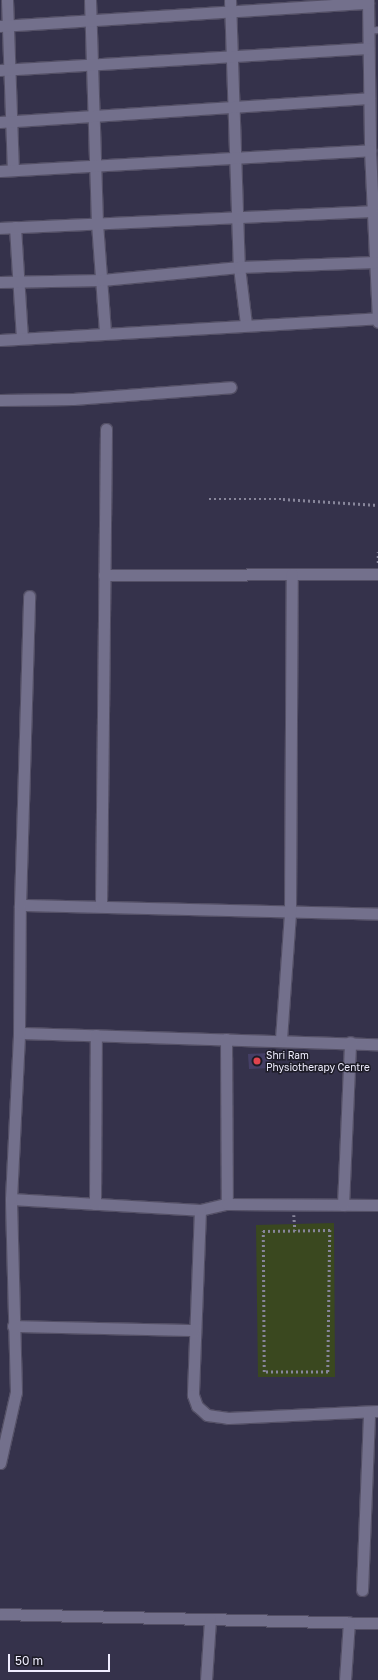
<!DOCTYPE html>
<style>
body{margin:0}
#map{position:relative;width:378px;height:1680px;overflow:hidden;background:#35324b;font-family:"Golos Text",sans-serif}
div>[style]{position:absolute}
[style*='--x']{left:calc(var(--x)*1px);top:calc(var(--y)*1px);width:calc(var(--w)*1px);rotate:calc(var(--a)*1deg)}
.green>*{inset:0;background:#3a481f}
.building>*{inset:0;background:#453f66}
.path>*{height:2.5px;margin-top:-1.25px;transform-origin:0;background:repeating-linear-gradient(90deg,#88869b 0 2px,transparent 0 5px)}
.roads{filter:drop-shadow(1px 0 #545066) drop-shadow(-1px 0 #545066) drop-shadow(0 1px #545066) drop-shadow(0 -1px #545066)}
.service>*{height:5.5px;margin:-2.75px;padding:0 2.75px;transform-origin:2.75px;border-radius:2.75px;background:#73708c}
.minor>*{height:11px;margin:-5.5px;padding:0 5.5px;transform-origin:5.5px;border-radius:5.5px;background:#73708c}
.dots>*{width:11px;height:11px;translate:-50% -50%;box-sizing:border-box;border:2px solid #1d1c27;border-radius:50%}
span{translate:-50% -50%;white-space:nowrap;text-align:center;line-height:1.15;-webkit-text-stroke:3px #1d1c27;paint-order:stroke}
.poi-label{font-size:10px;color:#efedfe}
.left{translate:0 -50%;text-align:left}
.scale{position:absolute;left:8px;top:1654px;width:102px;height:18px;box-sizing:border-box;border:2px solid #efedfe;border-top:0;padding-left:5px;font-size:12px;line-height:14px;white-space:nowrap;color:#efedfe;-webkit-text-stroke:3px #1d1c27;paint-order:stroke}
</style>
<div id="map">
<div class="green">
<div style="clip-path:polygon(334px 1223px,335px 1377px,258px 1377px,256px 1225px)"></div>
</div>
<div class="building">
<div style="clip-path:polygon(269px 1053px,270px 1068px,249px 1069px,248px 1054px)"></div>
</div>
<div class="path">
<div style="--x:209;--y:499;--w:74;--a:0"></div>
<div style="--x:283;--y:499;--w:95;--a:3.6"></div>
<div style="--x:378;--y:563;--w:11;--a:-90"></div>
<div style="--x:294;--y:1215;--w:16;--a:86"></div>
<div style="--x:330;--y:1230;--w:142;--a:90.8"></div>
<div style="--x:328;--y:1372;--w:64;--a:180"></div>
<div style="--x:264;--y:1372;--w:141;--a:-90.4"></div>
<div style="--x:263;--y:1231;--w:67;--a:-0.9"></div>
</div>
<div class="roads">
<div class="service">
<div style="--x:368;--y:31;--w:10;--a:-6"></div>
</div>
<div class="minor">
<div style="--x:7;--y:0;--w:170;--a:88"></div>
<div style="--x:90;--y:0;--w:223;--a:88.2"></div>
<div style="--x:97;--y:223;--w:109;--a:85.8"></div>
<div style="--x:230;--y:0;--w:267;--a:88.1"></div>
<div style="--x:239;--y:267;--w:57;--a:83"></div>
<div style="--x:368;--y:0;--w:150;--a:89.2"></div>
<div style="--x:370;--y:150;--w:172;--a:87.3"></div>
<div style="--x:0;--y:26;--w:369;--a:-3.6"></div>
<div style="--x:0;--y:70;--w:369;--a:-3.4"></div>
<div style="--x:0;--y:122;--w:370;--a:-3.7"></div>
<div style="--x:0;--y:171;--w:371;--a:-3.2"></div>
<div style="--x:15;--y:227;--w:111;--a:86.4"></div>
<div style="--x:0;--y:228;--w:372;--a:-2.6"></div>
<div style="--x:0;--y:282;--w:102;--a:-1.1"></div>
<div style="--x:102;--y:280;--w:138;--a:-5.4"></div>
<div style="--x:239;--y:267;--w:136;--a:-2.1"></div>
<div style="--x:0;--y:340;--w:379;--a:-3.3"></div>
<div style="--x:0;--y:400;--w:73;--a:-0.8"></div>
<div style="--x:73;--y:399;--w:158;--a:-4.3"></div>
<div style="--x:104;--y:575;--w:274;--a:-0.2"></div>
<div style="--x:20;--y:905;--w:358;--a:1.4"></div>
<div style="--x:101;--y:906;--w:477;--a:-89.4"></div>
<div style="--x:19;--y:1033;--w:359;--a:1.8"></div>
<div style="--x:226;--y:1039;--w:165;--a:89.7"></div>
<div style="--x:281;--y:1039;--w:126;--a:-85.9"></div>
<div style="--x:290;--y:913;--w:339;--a:-89.7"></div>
<div style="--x:11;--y:1199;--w:189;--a:3.3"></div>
<div style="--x:200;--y:1210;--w:28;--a:-13"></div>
<div style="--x:227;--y:1204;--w:151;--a:0.4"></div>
<div style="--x:95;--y:1204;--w:169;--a:-89.7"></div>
<div style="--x:343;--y:1205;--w:163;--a:-87.5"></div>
<div style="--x:200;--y:1210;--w:185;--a:92.2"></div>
<div style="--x:193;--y:1395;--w:12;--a:70"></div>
<div style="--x:197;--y:1406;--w:13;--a:42"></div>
<div style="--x:207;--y:1415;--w:21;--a:8"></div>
<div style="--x:228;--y:1418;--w:150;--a:-2.7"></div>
<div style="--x:13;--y:1326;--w:182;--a:1.3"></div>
<div style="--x:0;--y:1463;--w:73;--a:-77.3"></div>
<div style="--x:16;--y:1392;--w:193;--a:-91.5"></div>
<div style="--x:11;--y:1199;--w:166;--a:-87.2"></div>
<div style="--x:19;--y:1033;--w:128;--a:-89.6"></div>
<div style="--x:20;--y:905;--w:309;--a:-88.3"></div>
<div style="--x:362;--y:1590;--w:178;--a:-87.7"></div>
<div style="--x:0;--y:1614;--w:378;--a:1.4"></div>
<div style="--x:206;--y:1680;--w:61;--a:-86.2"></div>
<div style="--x:345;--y:1680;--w:58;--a:-86.1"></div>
</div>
</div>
<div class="dots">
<div style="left:257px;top:1061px;background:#e0444e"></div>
</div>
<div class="poi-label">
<span class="left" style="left:266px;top:1061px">Shri Ram<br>Physiotherapy Centre</span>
</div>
<div class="scale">50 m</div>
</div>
